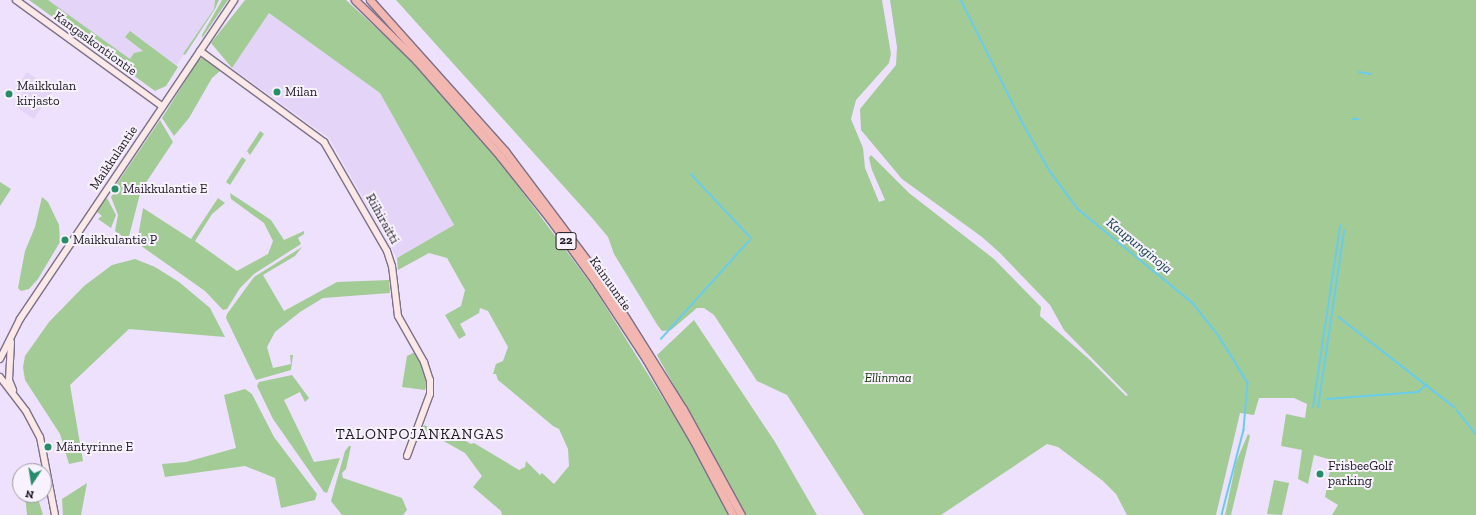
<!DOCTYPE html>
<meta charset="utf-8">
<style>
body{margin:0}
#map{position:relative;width:1476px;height:515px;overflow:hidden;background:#ede1fd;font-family:"Zilla Slab",serif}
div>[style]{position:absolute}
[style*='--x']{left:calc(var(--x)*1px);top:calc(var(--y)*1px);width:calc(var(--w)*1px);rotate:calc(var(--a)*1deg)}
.built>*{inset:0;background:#e4d5f8}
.green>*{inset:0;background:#a3cb96}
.stream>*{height:1.5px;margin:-0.75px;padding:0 0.75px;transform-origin:0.75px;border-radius:0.75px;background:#68cdec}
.roads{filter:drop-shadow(1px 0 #7b7089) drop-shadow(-1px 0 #7b7089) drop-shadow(0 1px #7b7089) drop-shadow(0 -1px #7b7089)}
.secondary>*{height:6px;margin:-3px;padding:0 3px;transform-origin:3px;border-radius:3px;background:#fbe9e8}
.highway>*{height:7px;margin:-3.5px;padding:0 3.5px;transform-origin:3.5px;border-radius:3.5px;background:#f3b7b1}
.dots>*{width:11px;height:11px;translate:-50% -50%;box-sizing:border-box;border:2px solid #f7f2fd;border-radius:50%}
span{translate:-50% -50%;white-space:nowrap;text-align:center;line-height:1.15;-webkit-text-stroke:4px #f7f2fd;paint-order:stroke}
.shield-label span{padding:1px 3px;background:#f7f2fd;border:1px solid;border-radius:3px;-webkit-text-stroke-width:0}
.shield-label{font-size:12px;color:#1c1821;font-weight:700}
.street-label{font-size:13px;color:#1c1821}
.poi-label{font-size:13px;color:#1c1821}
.left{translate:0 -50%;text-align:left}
.park-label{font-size:13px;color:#133205;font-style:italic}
.water-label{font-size:14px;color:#13404e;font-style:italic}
.quarter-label{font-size:15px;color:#1c1821;letter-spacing:1px}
.north{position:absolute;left:12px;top:463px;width:40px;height:40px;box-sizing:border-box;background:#f7f2fd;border:1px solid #9f9ba5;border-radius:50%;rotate:192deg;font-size:11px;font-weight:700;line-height:16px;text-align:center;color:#1c1821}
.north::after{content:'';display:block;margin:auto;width:14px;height:18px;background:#278d68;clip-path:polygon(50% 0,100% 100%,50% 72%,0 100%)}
</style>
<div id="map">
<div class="built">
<div style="clip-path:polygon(29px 0,215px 0,214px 9px,165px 83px)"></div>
<div style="clip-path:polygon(269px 13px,380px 93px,454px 225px,397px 258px,329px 138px,232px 68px)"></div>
<div style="clip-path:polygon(27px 72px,53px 90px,34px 119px,13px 105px,25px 88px,19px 84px)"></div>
</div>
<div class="green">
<div style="clip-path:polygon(29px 0,48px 0,130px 59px,134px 53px,143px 51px,125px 37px,130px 31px,178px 67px,166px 86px,155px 91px)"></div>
<div style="clip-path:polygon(215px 0,219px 0,215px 9px,185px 55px,183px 54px,214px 9px)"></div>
<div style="clip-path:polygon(222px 0,228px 0,202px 38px,202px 35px)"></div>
<div style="clip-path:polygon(245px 0,346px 0,413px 62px,497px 158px,594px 288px,691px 443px,728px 515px,502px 515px,501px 511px,473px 487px,482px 476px,465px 453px,422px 429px,424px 425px,447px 435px,459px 437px,471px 444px,474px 443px,519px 470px,525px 467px,526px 461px,540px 475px,542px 473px,554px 484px,569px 466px,568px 449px,559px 429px,553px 426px,498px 380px,496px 374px,493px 374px,496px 364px,503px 361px,508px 347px,488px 311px,480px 308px,479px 313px,460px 324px,466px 335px,459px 339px,445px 315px,461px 306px,465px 290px,447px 258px,429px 253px,398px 270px,397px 258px,454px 225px,380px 93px,269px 13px,232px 68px,211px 43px)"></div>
<div style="clip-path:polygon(396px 0,882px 0,891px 54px,889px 63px,856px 100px,851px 119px,863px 148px,865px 168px,879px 202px,885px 200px,872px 170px,869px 158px,871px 155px,909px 193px,994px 259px,1041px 307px,1040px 316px,1090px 360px,1126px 396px,1128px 395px,1064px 330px,1050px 305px,1000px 253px,982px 237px,902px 179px,861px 130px,860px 109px,896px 65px,897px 47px,890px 0,1476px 0,1476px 515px,1332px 515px,1338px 505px,1325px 497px,1332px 460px,1314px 455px,1308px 484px,1298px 479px,1302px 450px,1281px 446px,1286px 414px,1305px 418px,1307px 404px,1294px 398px,1259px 398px,1254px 415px,1240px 413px,1216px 515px,1127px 515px,1116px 494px,1103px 481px,1058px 447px,1047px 444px,941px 515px,864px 515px,787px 395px,757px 381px,714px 315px,704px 308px,697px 308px,671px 330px,662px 331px,658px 326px,614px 254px,608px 237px,593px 219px)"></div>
<div style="clip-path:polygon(203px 58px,221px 69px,220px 71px,212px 78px,189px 118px,174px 136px,162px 118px,199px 59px)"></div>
<div style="clip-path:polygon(160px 120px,173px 142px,141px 190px,128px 240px,115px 231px,118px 215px,111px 197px,118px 187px,116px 185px)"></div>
<div style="clip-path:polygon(260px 131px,264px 134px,250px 155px,247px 151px)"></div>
<div style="clip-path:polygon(242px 157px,246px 160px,230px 185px,226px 182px)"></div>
<div style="clip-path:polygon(0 182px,11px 189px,0 206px)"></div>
<div style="clip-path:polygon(230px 193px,271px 220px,284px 240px,304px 231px,304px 234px,298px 238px,301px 244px,254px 274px,240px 288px,227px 309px,223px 310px,205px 291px,137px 243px,143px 208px,191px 239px,218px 198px,225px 203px,212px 214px,195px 241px,237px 271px,268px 254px,273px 241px,264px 223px,231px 199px)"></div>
<div style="clip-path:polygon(42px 197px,48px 202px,59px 225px,60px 242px,38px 279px,29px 289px,21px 291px,18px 288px,25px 251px,35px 227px)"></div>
<div style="clip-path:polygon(107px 198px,116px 215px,111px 228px,98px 219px,102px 216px,96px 211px)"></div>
<div style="clip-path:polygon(302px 247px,295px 256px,263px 275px,284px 311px,337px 282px,389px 280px,390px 293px,323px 298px,300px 312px,275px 332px,267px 347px,273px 368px,291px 364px,290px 355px,293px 355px,291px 370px,256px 380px,226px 318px,227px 314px,254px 277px)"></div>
<div style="clip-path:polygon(135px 259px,155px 267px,179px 282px,210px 308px,225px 337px,129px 329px,70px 385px,83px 461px,69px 464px,60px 434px,25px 380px,23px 367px,25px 356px,49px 322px,84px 286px,112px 265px)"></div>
<div style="clip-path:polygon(694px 320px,775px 442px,817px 515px,746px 515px,657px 355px)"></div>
<div style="clip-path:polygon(415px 352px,428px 380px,425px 390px,402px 387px,407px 356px)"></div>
<div style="clip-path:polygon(292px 375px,309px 398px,305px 402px,300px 392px,284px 400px,314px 462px,340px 458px,327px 493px,324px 492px,273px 419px,257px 386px,259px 382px)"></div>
<div style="clip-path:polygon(245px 389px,252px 394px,274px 437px,317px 494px,315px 500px,281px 508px,275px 478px,245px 466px,165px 477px,162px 464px,186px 462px,236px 448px,224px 395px)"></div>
<div style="clip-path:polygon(1248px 434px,1250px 436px,1231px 515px,1225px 515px,1236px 462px)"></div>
<div style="clip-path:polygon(349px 446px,351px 446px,346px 469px,342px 473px,343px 478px,402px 498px,407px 510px,403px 515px,342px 515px,331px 501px,345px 451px)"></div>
<div style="clip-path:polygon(1274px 480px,1289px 483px,1282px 515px,1267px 514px)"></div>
<div style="clip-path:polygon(87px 483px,81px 515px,63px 515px,62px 499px)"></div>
<div style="clip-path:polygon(25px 495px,37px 495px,43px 515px,27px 515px)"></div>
</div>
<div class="stream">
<div style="--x:961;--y:0;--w:142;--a:63.3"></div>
<div style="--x:1025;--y:127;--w:51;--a:60.4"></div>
<div style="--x:1050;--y:171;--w:47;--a:53.6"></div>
<div style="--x:1078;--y:209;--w:149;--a:39.3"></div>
<div style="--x:1193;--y:303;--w:42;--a:51.8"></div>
<div style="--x:1219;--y:336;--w:55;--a:58.3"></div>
<div style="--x:1248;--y:383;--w:47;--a:94.9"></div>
<div style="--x:1244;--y:430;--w:88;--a:104.5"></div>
<div style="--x:1359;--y:72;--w:12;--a:9"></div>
<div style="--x:1353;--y:119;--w:5;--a:0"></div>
<div style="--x:691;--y:174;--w:88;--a:46.8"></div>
<div style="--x:1339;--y:317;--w:146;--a:38"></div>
<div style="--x:661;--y:339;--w:132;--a:-48.1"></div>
<div style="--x:1327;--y:399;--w:91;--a:-4.4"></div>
<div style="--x:1418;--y:392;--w:11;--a:-41"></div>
<div style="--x:1313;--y:407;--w:183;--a:-81.5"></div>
<div style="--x:1318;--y:408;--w:179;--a:-81.6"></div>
<div style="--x:1457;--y:410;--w:31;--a:52"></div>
</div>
<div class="roads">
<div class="secondary">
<div style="--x:16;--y:0;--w:180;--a:36"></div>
<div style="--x:200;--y:51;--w:154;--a:36.3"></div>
<div style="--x:324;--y:142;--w:126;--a:60"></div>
<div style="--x:387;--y:251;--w:16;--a:72"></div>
<div style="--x:392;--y:266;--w:50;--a:83.2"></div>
<div style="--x:398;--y:316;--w:53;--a:60.5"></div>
<div style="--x:424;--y:362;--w:19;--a:72"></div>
<div style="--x:430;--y:380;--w:14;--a:90"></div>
<div style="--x:430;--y:394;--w:66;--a:110.4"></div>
<div style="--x:11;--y:342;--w:38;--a:93"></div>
<div style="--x:9;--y:380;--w:11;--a:68"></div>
<div style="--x:0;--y:359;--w:45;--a:-63.4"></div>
<div style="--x:20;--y:319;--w:384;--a:-56.1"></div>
<div style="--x:0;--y:377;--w:43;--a:52.6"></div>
<div style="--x:26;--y:411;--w:30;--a:62"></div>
<div style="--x:40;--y:437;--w:79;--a:79.1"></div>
</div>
<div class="highway">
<div style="--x:355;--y:0;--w:86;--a:44.5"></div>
<div style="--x:416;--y:60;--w:128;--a:48.8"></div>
<div style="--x:500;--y:156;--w:80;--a:51.6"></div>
<div style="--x:550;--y:219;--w:80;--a:54.1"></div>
<div style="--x:597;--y:284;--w:90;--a:56.8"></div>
<div style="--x:646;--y:359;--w:95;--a:59.7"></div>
<div style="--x:694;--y:441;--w:84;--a:62.2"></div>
<div style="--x:370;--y:0;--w:203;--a:48.2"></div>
<div style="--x:505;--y:151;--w:161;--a:53.1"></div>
<div style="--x:602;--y:280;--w:152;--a:57.9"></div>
<div style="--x:683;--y:409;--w:121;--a:61.3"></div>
</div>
</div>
<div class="dots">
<div style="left:277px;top:92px;background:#278d68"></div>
<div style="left:9px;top:94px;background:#278d68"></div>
<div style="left:115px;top:189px;background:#278d68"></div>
<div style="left:65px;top:240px;background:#278d68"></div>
<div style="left:48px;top:447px;background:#278d68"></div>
<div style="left:1320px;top:474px;background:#278d68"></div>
</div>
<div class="shield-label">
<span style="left:566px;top:241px">22</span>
</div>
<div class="street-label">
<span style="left:95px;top:44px;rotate:36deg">Kangaskontiontie</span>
<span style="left:114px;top:158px;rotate:-56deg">Maikkulantie</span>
<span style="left:382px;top:219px;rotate:61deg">Riihiraitti</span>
<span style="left:610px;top:284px;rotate:55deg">Kainuuntie</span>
</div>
<div class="poi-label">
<span class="left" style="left:17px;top:94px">Maikkulan<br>kirjasto</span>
<span class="left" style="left:285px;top:92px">Milan</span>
<span class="left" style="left:123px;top:189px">Maikkulantie E</span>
<span class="left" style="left:73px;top:240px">Maikkulantie P</span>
<span class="left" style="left:56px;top:447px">Mäntyrinne E</span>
<span class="left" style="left:1328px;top:474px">FrisbeeGolf<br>parking</span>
</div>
<div class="park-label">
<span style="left:888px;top:378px">Ellinmaa</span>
</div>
<div class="water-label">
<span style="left:1139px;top:246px;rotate:39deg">Kaupunginoja</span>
</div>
<div class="quarter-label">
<span style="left:420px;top:435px">TALONPOJANKANGAS</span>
</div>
<div class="north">N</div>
</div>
